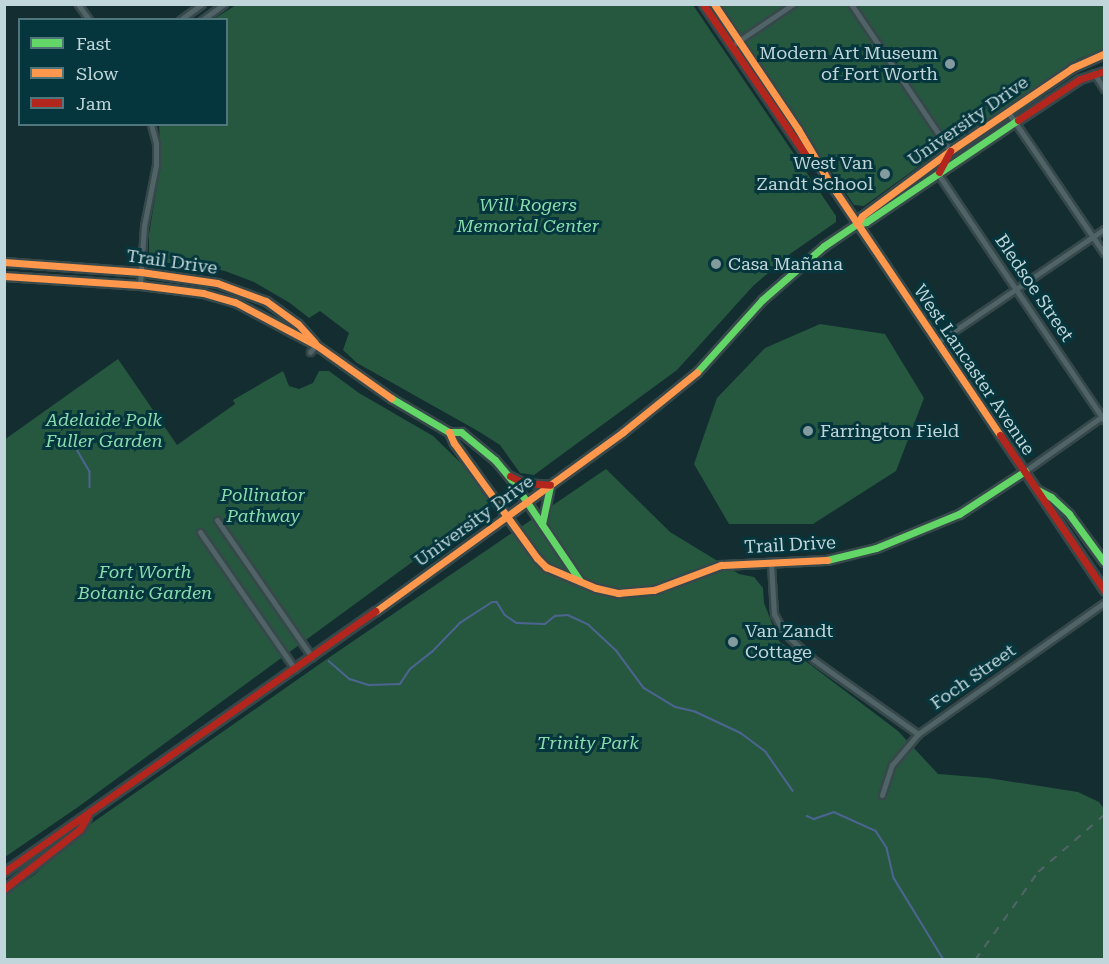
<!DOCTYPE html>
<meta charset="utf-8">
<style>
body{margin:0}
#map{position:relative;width:1109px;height:964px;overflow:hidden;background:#132d30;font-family:"Roboto Serif",serif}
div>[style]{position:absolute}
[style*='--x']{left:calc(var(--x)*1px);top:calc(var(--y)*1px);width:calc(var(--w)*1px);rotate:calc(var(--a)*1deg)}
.green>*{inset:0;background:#265840}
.stream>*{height:1.5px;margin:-0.75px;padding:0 0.75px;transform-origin:0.75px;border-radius:0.75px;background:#4c6590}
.roads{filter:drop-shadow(2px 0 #36484a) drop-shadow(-2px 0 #36484a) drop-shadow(0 2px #36484a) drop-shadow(0 -2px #36484a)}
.street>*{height:5px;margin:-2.5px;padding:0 2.5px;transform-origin:2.5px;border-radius:2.5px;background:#506366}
.fast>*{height:7px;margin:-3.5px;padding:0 3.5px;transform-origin:3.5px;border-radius:3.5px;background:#63d668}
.slow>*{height:7px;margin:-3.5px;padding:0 3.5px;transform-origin:3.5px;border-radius:3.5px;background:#ff974d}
.jam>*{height:7px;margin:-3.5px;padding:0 3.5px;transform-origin:3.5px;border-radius:3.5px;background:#b3261e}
.rail>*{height:1.5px;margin-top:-0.75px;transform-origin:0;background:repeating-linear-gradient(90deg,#536467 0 8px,transparent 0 16px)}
.dots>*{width:16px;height:16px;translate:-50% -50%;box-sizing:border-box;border:3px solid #06363d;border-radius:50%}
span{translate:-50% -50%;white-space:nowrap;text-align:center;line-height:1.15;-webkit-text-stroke:6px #06363d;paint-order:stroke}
.poi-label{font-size:18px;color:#c0d6da}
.right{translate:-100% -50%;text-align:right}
.left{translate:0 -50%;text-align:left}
.street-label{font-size:18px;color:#c0d6da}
.park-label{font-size:18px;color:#89ddac;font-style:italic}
.frame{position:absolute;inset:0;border:6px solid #c0d6da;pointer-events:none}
.legend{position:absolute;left:18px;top:18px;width:210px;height:108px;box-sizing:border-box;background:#06363d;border:2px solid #50767c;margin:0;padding:8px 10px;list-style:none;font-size:18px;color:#c0d6da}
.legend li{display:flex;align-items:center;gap:12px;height:30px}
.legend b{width:30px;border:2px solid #50767c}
</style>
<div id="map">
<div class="green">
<div style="clip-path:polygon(236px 5px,693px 5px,836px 216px,836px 222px,790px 254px,753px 286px,677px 370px,534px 475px,520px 473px,500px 445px,478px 431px,357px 363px,343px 350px,349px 333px,320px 311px,309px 318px,290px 303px,254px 282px,225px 271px,189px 264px,149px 262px,149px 234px,161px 162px,159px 125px,226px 124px,226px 20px,214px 19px)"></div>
<div style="clip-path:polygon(719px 5px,1104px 5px,1104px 49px,1078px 59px,951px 143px,864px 206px,854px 205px)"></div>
<div style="clip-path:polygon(820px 324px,885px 334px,924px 398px,896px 471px,813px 524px,729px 524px,694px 464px,717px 398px,765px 348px)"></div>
<div style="clip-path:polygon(118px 359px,177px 445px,235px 404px,233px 400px,283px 371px,289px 386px,299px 389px,313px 383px,319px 371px,329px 371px,359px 393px,433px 436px,464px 466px,489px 499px,490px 505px,78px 807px,5px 857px,4px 440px)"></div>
<div style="clip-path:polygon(606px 469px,670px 532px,739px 574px,754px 577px,763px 588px,764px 603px,779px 641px,898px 731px,938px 774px,988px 778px,1078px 792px,1099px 802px,1104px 809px,1104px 959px,5px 959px,4px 896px,34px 875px,92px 823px,324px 661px)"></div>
</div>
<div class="stream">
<div style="--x:71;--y:439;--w:38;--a:60"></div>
<div style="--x:90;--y:472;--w:15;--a:90"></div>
<div style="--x:329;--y:661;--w:28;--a:41"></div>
<div style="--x:350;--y:679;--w:20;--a:18"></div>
<div style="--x:369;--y:685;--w:31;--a:-2"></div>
<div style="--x:400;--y:684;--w:18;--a:-56"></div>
<div style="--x:410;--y:669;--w:28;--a:-38"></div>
<div style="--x:432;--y:652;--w:40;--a:-46"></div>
<div style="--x:460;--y:623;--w:38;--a:-33"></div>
<div style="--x:492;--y:602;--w:5;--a:0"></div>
<div style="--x:497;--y:602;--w:15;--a:58"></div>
<div style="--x:505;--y:615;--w:14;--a:34"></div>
<div style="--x:517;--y:623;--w:28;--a:2"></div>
<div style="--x:545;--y:624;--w:13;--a:-39"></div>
<div style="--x:555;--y:616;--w:13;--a:-4"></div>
<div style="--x:568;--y:615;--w:23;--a:25"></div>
<div style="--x:589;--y:625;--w:37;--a:43"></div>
<div style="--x:616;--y:650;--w:47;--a:53.6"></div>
<div style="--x:644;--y:688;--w:37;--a:31"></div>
<div style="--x:676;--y:707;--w:18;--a:13"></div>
<div style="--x:694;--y:711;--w:52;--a:25.1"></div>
<div style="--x:741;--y:733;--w:31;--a:37"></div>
<div style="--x:766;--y:752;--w:47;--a:55.3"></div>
<div style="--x:807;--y:816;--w:8;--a:23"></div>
<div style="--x:814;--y:819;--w:21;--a:-19"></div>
<div style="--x:834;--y:812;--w:46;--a:24.3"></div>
<div style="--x:876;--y:831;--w:20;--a:57"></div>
<div style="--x:887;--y:848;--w:31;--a:77"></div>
<div style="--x:894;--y:878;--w:96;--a:58.6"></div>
</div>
<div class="roads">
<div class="street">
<div style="--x:78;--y:4;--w:19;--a:55"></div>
<div style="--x:851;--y:4;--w:177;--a:56"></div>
<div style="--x:180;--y:20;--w:27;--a:-36"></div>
<div style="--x:202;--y:20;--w:27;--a:-36"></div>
<div style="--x:731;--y:46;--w:75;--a:-34.1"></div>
<div style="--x:1094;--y:73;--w:19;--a:58"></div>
<div style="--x:1008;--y:112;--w:171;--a:55.8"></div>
<div style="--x:938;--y:174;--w:297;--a:56"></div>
<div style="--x:140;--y:285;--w:59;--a:-86.1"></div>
<div style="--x:144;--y:226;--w:62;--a:-78.9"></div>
<div style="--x:156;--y:165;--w:22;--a:-90"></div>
<div style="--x:156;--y:143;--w:20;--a:-105"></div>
<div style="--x:938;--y:342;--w:201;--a:-34.2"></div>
<div style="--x:310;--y:352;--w:9;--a:-49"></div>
<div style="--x:1025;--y:471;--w:97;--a:-35.3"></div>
<div style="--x:217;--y:520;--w:167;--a:55.3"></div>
<div style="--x:200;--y:532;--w:167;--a:55.3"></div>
<div style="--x:771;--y:564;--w:50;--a:86.6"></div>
<div style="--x:774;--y:614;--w:21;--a:62"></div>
<div style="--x:784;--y:633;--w:40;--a:42"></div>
<div style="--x:814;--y:660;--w:128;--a:35.4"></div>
<div style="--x:882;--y:795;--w:32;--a:-72"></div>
<div style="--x:892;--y:765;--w:40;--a:-50"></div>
<div style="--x:918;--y:734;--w:228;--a:-35.2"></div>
</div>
<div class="fast">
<div style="--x:697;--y:372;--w:97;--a:-47.9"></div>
<div style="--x:762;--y:300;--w:82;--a:-41.1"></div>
<div style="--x:824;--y:246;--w:40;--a:-34"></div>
<div style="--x:857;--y:224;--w:9;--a:-13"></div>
<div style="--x:866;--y:222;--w:183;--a:-33.9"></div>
<div style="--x:391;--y:398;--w:67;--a:30.4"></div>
<div style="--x:449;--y:432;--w:12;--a:0"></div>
<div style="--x:461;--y:432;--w:44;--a:39.5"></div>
<div style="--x:495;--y:460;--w:26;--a:50"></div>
<div style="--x:512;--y:480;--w:122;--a:56"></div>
<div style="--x:1038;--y:490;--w:15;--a:28"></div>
<div style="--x:1051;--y:497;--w:25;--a:43"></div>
<div style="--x:1069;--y:514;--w:59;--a:53.9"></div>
<div style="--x:542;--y:524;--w:40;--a:-78"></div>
<div style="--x:827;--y:560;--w:50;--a:-13.8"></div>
<div style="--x:876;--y:548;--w:90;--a:-22.3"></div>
<div style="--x:959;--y:514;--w:79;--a:-33.1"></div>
</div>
<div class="slow">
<div style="--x:714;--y:4;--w:151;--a:56.1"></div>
<div style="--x:798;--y:129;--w:59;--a:59.5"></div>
<div style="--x:828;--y:180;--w:308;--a:56"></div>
<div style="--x:857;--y:224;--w:9;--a:-58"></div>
<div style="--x:862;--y:216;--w:109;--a:-36.5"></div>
<div style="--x:950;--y:151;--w:148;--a:-34.2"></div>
<div style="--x:1072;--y:68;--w:35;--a:-24"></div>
<div style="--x:4;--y:262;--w:137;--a:4.2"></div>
<div style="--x:141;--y:272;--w:77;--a:8.2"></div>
<div style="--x:217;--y:283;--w:52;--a:20.2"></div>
<div style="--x:266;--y:301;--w:39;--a:36"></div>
<div style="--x:298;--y:324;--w:25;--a:48"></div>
<div style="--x:4;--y:276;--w:136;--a:3.8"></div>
<div style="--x:140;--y:285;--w:64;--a:7.2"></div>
<div style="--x:203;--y:293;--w:33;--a:16"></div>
<div style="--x:235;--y:302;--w:92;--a:28"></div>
<div style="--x:316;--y:345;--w:92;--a:35.2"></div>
<div style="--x:449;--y:432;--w:12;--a:66"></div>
<div style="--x:454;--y:443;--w:142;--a:54.2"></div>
<div style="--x:537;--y:558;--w:13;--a:45"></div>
<div style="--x:546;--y:567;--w:54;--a:22.8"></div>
<div style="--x:596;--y:588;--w:23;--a:13"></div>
<div style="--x:618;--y:593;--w:36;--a:-5"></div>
<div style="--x:654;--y:590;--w:72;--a:-20.5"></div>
<div style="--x:721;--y:565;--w:106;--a:-2.7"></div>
<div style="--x:376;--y:611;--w:305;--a:-35.9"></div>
<div style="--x:623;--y:432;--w:95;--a:-39"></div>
</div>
<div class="jam">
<div style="--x:703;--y:4;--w:189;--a:55.8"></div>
<div style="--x:809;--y:160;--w:12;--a:35"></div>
<div style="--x:1018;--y:120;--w:74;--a:-33.5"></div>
<div style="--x:1080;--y:79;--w:25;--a:-18"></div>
<div style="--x:939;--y:172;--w:24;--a:-62"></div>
<div style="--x:1000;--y:435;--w:187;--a:56.1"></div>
<div style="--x:510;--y:476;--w:16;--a:27"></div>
<div style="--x:524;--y:483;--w:26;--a:4"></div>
<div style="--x:4;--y:872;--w:454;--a:-35.1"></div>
<div style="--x:4;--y:889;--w:97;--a:-38.3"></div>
<div style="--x:80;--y:829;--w:14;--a:-60"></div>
</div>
</div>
<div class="rail">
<div style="--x:975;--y:960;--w:108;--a:-54.4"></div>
<div style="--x:1038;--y:872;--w:87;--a:-40.8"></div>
</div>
<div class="dots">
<div style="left:950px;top:64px;background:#839b9e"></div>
<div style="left:885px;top:174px;background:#839b9e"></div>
<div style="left:716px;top:264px;background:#839b9e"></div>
<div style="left:808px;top:431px;background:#839b9e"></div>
<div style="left:733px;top:642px;background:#839b9e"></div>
</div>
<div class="poi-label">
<span class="right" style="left:938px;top:64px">Modern Art Museum<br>of Fort Worth</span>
<span class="right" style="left:873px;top:174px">West Van<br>Zandt School</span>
<span class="left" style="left:728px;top:264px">Casa Mañana</span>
<span class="left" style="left:820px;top:431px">Farrington Field</span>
<span class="left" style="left:745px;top:642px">Van Zandt<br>Cottage</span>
</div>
<div class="street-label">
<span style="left:968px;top:121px;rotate:-35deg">University Drive</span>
<span style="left:172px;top:262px;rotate:8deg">Trail Drive</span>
<span style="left:1034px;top:288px;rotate:56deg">Bledsoe Street</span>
<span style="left:974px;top:370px;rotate:56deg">West Lancaster Avenue</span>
<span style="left:474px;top:521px;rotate:-36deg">University Drive</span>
<span style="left:790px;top:545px;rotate:-3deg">Trail Drive</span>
<span style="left:973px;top:677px;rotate:-35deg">Foch Street</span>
</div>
<div class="park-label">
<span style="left:528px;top:216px">Will Rogers<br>Memorial Center</span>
<span style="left:104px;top:431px">Adelaide Polk<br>Fuller Garden</span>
<span style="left:263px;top:506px">Pollinator<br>Pathway</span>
<span style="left:145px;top:583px">Fort Worth<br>Botanic Garden</span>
<span style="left:588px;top:743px">Trinity Park</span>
</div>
<div class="frame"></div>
<ul class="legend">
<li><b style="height:8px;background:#63d668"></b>Fast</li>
<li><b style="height:8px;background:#ff974d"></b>Slow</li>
<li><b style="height:8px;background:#b3261e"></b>Jam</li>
</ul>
</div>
